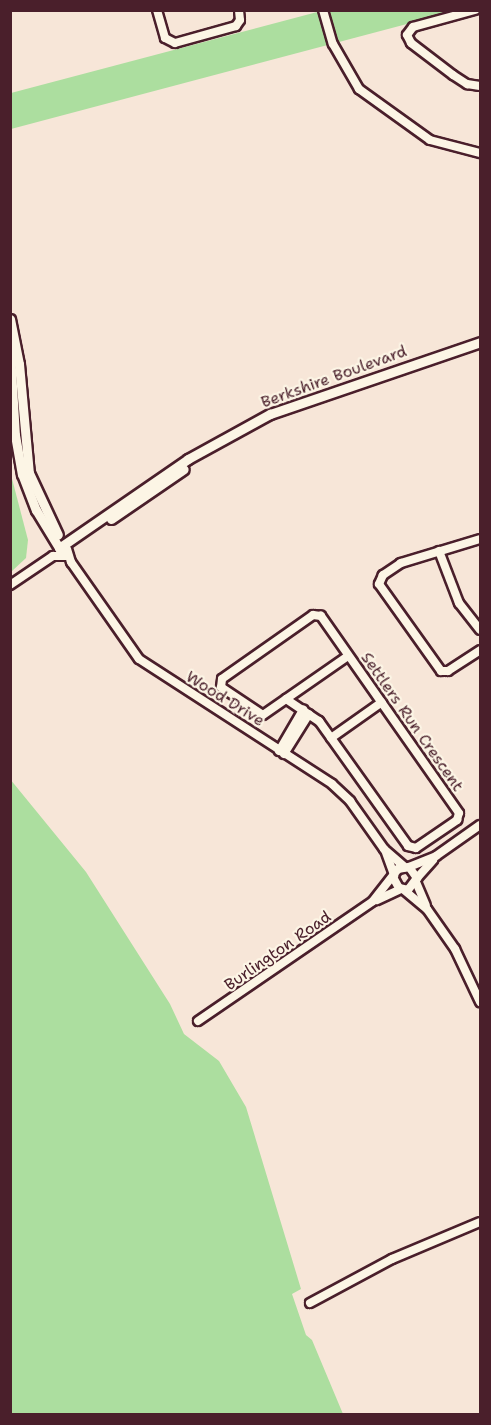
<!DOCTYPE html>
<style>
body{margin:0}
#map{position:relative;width:491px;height:1425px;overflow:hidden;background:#f7e6d8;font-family:"Shantell Sans",sans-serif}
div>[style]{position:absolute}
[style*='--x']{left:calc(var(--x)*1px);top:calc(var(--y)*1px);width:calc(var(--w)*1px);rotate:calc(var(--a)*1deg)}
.green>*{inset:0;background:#acde9f}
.roads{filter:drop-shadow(2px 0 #4a1f2b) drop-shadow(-2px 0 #4a1f2b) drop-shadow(0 2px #4a1f2b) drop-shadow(0 -2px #4a1f2b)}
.minor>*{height:8px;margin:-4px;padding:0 4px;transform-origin:4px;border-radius:4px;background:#fcf5e5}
.tertiary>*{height:9px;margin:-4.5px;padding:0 4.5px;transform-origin:4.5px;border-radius:4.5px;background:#fcf5e5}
span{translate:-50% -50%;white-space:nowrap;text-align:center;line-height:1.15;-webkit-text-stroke:4.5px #fcf5e5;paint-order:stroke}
.street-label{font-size:16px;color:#4a1f2b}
.frame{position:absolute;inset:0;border:12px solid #4a1f2b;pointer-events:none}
</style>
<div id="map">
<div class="green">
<div style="clip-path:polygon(321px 11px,456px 11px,11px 129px,11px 93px)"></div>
<div style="clip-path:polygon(10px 471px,28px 540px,26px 558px,11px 572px)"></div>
<div style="clip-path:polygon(10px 779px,86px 872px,170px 1004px,184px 1034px,219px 1061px,246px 1107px,301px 1289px,292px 1294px,306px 1335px,312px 1340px,343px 1414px,11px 1414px)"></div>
</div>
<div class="roads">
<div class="minor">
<div style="--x:157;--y:10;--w:29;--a:74"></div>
<div style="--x:165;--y:38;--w:11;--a:27"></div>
<div style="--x:175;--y:43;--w:63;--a:-15.6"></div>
<div style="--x:236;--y:26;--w:7;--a:-56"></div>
<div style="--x:240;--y:20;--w:10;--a:-96"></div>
<div style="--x:323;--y:10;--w:35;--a:74"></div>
<div style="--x:333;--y:44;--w:52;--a:60"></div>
<div style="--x:359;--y:89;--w:87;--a:35.7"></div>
<div style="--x:430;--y:140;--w:52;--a:14.6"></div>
<div style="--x:475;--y:10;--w:64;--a:164.7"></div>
<div style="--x:413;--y:27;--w:10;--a:127"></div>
<div style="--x:407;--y:35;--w:9;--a:63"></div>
<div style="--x:411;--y:43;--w:53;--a:37.3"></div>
<div style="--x:453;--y:75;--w:17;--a:33"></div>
<div style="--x:467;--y:84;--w:13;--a:9"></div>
<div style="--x:480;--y:539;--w:83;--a:163.1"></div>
<div style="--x:401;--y:563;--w:22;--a:146"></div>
<div style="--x:383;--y:575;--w:10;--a:114"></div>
<div style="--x:379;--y:584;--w:107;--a:54.5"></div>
<div style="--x:441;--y:671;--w:7;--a:0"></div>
<div style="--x:448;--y:671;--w:38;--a:-33"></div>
<div style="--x:67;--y:549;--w:14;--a:73"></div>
<div style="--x:71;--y:562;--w:118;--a:55"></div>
<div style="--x:139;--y:659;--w:230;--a:32.9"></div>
<div style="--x:332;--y:784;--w:25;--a:43"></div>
<div style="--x:350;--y:801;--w:59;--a:54.7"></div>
<div style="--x:384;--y:849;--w:28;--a:41"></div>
<div style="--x:439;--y:551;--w:56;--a:69"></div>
<div style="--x:459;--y:603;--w:34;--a:52"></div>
<div style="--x:10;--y:585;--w:52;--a:-34"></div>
<div style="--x:53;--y:556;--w:14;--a:0"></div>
<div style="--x:286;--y:699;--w:40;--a:34"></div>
<div style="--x:319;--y:721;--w:153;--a:54.5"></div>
<div style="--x:408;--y:846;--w:8;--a:14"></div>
<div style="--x:416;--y:848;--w:50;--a:-34.3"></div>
<div style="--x:457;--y:820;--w:7;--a:-74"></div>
<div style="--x:459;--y:813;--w:241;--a:-125"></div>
<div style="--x:321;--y:616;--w:8;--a:-173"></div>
<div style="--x:313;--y:615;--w:111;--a:144.9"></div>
<div style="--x:222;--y:679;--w:8;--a:97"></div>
<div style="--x:221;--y:687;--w:50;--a:33.7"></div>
<div style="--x:263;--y:715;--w:103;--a:-34.8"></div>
<div style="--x:331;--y:738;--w:62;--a:-35.2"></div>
<div style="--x:279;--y:751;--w:48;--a:-59.7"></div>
<div style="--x:284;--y:754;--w:47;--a:-58"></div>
<div style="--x:385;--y:850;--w:27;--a:70"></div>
<div style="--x:409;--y:867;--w:29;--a:-22"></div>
<div style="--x:436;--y:856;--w:54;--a:-35.2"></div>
<div style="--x:417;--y:878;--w:24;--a:-48"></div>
<div style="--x:416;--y:882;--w:25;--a:67"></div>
<div style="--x:404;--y:890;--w:30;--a:40"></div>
<div style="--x:427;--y:909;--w:49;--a:55"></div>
<div style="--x:455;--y:949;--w:59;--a:64.7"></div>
<div style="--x:377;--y:900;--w:26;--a:-25"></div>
<div style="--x:198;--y:1021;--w:212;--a:-34.4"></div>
<div style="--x:373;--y:901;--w:41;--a:-52"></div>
<div style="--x:398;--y:869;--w:11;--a:-10"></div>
<div style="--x:409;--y:867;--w:14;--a:54"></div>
<div style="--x:417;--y:878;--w:15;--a:127"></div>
<div style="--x:408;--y:890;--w:9;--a:-167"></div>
<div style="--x:399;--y:888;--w:10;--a:-119"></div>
<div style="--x:310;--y:1303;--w:93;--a:-28.2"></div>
<div style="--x:392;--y:1259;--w:95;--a:-22.8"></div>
</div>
<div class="tertiary">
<div style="--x:10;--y:319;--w:46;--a:78.7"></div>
<div style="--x:19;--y:364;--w:109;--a:84.8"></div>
<div style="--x:29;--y:473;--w:68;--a:64.9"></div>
<div style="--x:10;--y:352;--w:83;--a:86.6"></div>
<div style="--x:15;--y:435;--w:40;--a:80"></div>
<div style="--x:22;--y:474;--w:39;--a:69"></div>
<div style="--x:36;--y:510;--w:48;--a:58.6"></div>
<div style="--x:111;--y:519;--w:88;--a:-34.4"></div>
<div style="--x:59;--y:548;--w:157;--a:-34.6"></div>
<div style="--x:188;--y:459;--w:94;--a:-28.8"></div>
<div style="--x:270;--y:414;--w:222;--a:-18.9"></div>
</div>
</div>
<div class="street-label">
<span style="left:334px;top:377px;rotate:-20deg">Berkshire Boulevard</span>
<span style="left:225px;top:699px;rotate:32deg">Wood Drive</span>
<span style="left:412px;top:722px;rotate:55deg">Settlers Run Crescent</span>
<span style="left:278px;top:951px;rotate:-35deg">Burlington Road</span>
</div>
<div class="frame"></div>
</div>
